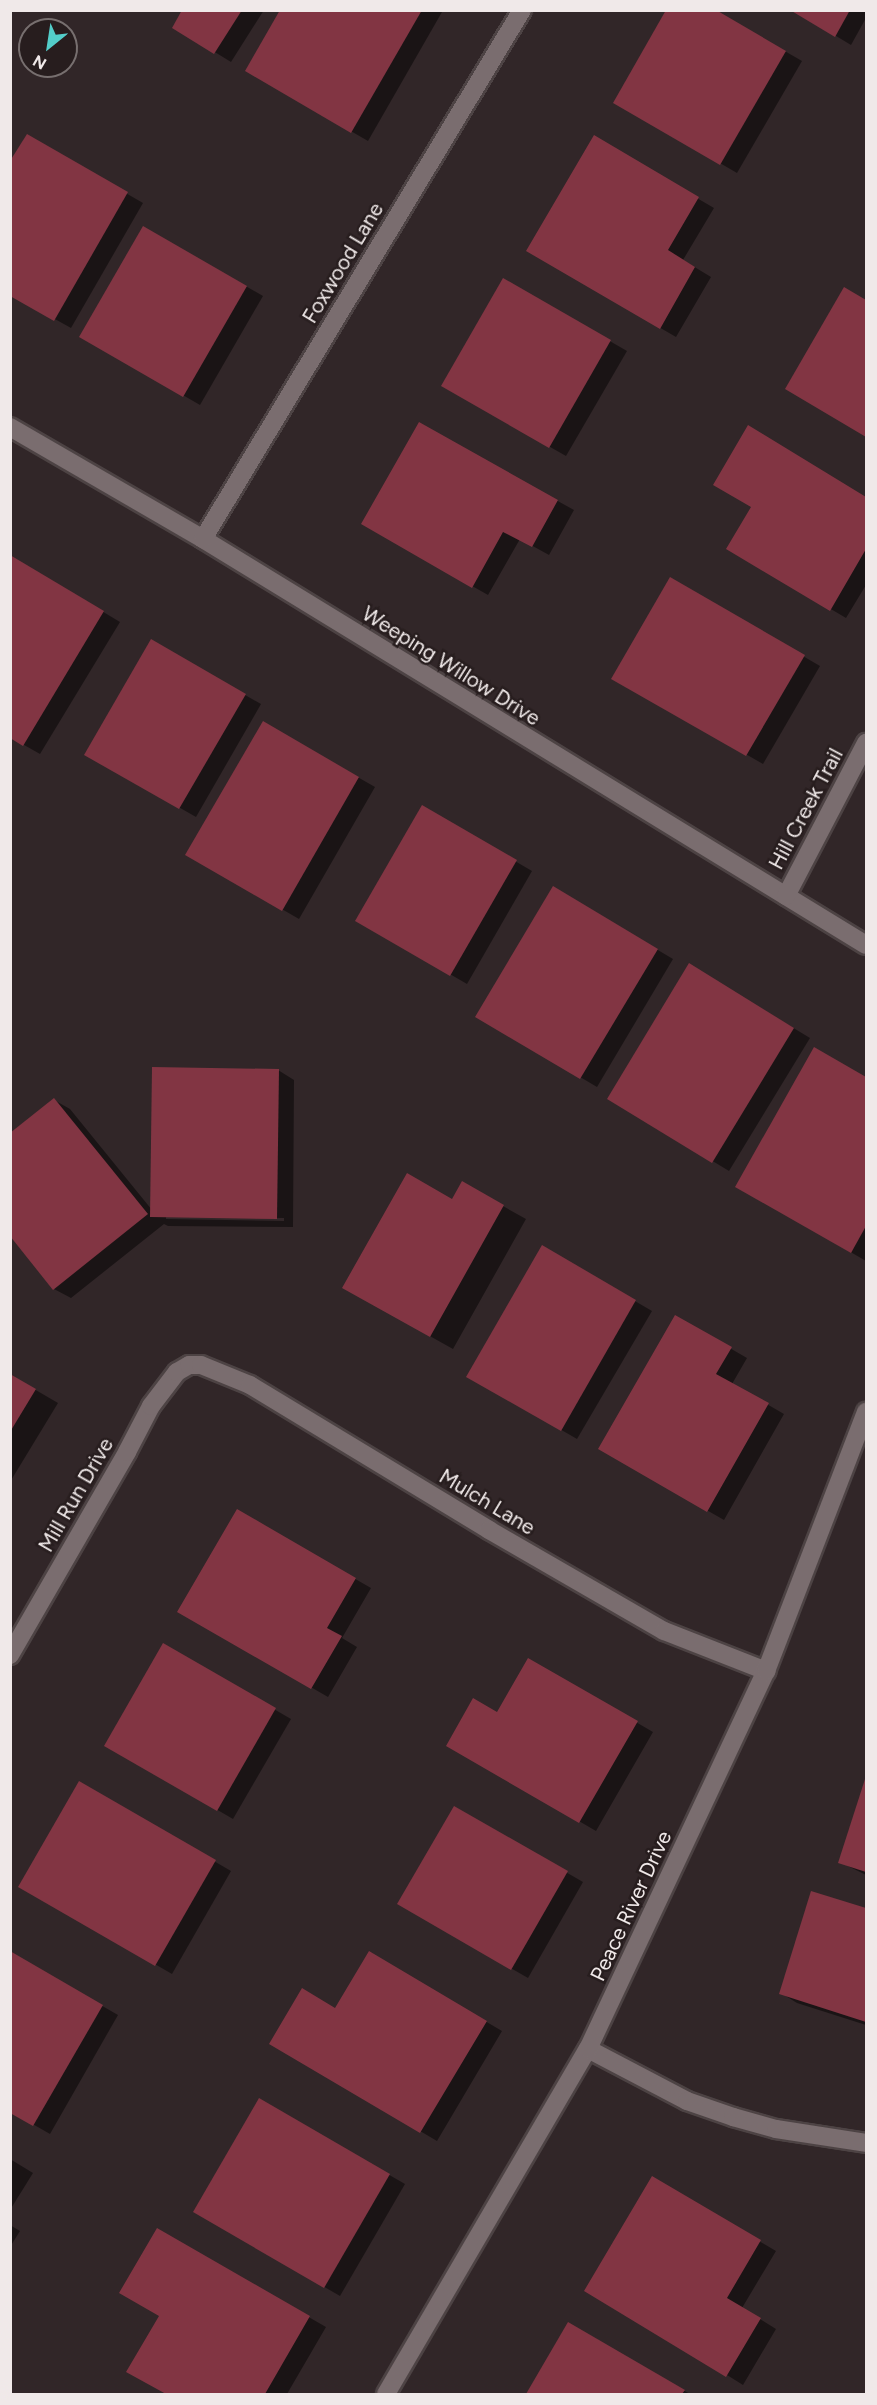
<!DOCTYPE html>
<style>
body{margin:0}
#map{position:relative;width:877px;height:2405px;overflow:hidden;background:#312628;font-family:Figtree,sans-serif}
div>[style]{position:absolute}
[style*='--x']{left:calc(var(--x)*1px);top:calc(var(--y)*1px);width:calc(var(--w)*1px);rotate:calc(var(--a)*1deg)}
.shadow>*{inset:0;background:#0007}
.building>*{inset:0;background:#823543}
.roads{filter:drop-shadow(2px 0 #4d4344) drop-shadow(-2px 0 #4d4344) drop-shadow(0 2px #4d4344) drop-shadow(0 -2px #4d4344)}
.minor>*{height:18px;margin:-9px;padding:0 9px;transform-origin:9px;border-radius:9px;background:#7a6d6f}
span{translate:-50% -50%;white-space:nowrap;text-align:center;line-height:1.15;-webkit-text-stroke:5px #271d1e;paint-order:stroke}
.street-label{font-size:21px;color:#f0e9e9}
.frame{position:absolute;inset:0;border:12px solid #f0e9e9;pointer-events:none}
.north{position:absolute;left:18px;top:18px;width:60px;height:60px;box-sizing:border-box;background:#271d1e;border:2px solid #776f6f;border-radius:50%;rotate:210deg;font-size:16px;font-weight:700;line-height:24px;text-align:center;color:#f0e9e9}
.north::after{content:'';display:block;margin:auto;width:21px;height:27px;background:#53cdc9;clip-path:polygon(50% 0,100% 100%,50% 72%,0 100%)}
</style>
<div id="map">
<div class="shadow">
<div style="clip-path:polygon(184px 10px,264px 10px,231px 62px,174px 27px)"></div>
<div style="clip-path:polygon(282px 10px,440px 10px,442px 12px,368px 141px,247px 71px)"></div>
<div style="clip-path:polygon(713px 10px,802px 61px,737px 173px,615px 102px)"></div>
<div style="clip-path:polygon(793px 10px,866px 10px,866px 18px,851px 45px)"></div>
<div style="clip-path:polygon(27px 136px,143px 203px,71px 328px,10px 294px)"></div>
<div style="clip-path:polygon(594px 138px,714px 208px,683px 260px,711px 277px,676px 337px,528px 251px)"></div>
<div style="clip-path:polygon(144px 228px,263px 296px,200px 405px,81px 336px)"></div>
<div style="clip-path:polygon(504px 280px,627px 351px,566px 456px,443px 386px)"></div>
<div style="clip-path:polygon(845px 289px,866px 302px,866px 435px,787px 388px)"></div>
<div style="clip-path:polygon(419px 424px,574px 510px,549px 555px,520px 539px,488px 595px,363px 524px)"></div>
<div style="clip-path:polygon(764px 437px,866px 498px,866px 585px,846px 618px,728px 548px,753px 507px)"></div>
<div style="clip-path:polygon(10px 556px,120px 622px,40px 754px,10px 737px)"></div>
<div style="clip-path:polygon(670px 579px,820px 666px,763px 764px,613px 678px)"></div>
<div style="clip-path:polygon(151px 641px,261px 704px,196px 817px,86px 754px)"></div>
<div style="clip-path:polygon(263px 723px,375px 787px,299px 919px,187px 854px)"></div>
<div style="clip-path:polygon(423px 807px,532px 871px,467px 984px,357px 920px)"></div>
<div style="clip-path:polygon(553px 888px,673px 959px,597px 1087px,477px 1016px)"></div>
<div style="clip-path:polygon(706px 975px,810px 1038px,729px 1171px,609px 1098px)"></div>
<div style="clip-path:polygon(815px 1049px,866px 1079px,866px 1261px,737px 1186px)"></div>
<div style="clip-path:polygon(evenodd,278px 1070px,294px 1080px,293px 1227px,168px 1226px,164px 1224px,71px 1298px,54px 1289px,54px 1100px,70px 1109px,152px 1210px,278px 1070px,166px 1216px,284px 1218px,284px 1221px,166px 1219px,166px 1216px)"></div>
<div style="clip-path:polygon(462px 1183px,526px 1219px,453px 1349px,367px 1301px,453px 1201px)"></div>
<div style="clip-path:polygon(542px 1247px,652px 1311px,577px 1439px,468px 1376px)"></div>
<div style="clip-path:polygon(676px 1317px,747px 1358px,732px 1384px,784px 1414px,724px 1520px,600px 1449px)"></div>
<div style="clip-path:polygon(10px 1375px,58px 1403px,10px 1482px)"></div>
<div style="clip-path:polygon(237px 1511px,371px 1588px,342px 1638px,357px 1647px,328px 1697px,179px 1611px)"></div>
<div style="clip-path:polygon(164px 1645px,291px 1719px,233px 1819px,106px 1745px)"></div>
<div style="clip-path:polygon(529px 1660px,653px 1732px,596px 1831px,448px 1745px,497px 1714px)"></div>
<div style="clip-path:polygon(866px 1779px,866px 1875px,840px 1862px)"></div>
<div style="clip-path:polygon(80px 1783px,231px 1871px,172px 1974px,20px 1886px)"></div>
<div style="clip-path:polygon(455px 1808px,583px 1882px,528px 1978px,399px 1904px)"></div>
<div style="clip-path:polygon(812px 1893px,866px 1910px,866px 2025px,797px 2003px,781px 1993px)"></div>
<div style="clip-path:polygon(10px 1953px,118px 2015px,50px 2134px,10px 2111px)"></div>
<div style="clip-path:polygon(369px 1953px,502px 2031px,437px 2141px,271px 2043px,336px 2010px)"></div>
<div style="clip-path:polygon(259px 2100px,405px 2184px,340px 2296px,195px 2212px)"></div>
<div style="clip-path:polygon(10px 2159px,33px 2173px,10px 2210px)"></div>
<div style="clip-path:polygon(653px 2178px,776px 2251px,742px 2308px,776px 2329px,743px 2385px,727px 2375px)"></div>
<div style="clip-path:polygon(10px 2225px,20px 2231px,10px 2247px)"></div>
<div style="clip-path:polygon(157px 2230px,326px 2327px,287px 2394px,169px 2394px,128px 2371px,161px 2316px)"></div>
<div style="clip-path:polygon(568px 2324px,690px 2394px,528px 2394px)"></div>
</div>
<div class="building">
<div style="clip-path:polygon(182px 10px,242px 10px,214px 54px,172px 28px)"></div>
<div style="clip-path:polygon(280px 10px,422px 10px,351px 133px,245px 71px)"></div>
<div style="clip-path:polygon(666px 10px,716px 10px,786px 51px,720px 165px,613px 103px)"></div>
<div style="clip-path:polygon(790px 10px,850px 10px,835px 37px)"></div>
<div style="clip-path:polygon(27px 134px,128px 192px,54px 321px,10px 296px,10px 161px)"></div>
<div style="clip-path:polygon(594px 135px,699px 197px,668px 250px,695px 267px,660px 329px,526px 251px)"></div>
<div style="clip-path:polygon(143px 226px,247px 286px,183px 397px,79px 337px)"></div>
<div style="clip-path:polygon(503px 278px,611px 340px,549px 448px,441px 386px)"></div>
<div style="clip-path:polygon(844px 287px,866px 300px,866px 437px,785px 389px)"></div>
<div style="clip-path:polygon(419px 422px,558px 500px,532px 547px,503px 532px,472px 588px,361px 524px)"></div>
<div style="clip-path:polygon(748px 425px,866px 497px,866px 549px,830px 611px,726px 549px,751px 507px,713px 485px)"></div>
<div style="clip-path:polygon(10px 555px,104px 611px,23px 746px,10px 738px)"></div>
<div style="clip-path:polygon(670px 577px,805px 655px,746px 756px,611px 679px)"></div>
<div style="clip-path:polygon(151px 639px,246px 694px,179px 809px,84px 755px)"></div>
<div style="clip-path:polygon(263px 721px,359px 777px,282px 911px,185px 855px)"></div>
<div style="clip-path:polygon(422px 805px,517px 860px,450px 976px,355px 921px)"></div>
<div style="clip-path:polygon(553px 886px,658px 949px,580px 1079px,475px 1017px)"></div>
<div style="clip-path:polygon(689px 963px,794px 1028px,712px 1163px,607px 1099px)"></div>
<div style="clip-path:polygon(814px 1047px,866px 1077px,866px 1226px,851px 1253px,735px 1187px)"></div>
<div style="clip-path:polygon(152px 1067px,279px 1069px,277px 1219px,150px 1217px)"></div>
<div style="clip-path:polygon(54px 1098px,148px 1214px,53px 1290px,10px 1236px,10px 1133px)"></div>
<div style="clip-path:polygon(407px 1173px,452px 1199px,462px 1181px,504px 1205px,430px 1337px,342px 1288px)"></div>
<div style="clip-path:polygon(542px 1245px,636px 1300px,561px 1431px,466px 1377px)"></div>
<div style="clip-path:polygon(675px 1315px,732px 1347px,716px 1374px,769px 1403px,707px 1512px,598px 1449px)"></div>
<div style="clip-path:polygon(10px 1374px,36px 1389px,10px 1432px)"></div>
<div style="clip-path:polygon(237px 1509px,356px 1578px,327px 1628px,342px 1636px,311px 1689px,177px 1612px)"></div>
<div style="clip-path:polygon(163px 1643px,276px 1708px,217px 1811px,104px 1746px)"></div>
<div style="clip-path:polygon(528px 1658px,638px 1721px,579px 1823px,446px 1746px,473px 1698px,497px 1712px)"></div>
<div style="clip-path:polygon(866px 1776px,866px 1872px,838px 1863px)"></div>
<div style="clip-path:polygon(79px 1781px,216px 1860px,155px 1966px,18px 1887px)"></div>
<div style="clip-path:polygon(454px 1806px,568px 1871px,511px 1970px,397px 1904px)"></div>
<div style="clip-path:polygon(811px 1891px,866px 1908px,866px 2022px,779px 1994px)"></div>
<div style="clip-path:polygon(10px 1951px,103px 2005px,33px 2126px,10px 2113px)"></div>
<div style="clip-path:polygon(369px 1951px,487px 2021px,420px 2133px,269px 2044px,302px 1988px,335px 2008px)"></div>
<div style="clip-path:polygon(259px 2098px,390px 2174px,324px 2288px,193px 2212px)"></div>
<div style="clip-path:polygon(652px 2176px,761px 2240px,727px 2298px,761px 2318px,726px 2377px,584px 2291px)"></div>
<div style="clip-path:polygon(157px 2228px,310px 2316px,265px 2394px,166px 2394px,126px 2372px,159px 2316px,119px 2293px)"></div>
<div style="clip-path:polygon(568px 2322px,685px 2390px,682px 2394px,526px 2394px)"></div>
</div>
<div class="roads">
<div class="minor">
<div style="--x:10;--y:427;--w:223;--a:30.1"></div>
<div style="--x:203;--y:539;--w:777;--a:31.48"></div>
<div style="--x:203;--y:539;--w:618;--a:-58.91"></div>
<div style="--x:786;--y:896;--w:173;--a:-62.4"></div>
<div style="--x:10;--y:1655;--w:234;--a:-60"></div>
<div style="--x:127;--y:1452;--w:52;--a:-62.4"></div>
<div style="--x:151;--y:1406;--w:43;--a:-52.6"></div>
<div style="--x:177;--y:1372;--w:14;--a:-30"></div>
<div style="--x:189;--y:1365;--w:12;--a:0"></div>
<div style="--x:201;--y:1365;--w:53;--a:22.2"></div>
<div style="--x:250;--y:1385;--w:280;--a:31.2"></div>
<div style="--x:489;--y:1530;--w:202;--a:30"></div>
<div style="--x:664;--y:1631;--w:110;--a:21.4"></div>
<div style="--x:588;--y:2049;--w:112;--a:27.7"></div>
<div style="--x:687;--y:2101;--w:49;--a:19.2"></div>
<div style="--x:733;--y:2117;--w:45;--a:15.6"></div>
<div style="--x:776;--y:2129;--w:91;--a:8.8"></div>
<div style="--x:386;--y:2394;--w:400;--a:-59.7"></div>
<div style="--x:588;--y:2049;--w:418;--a:-64.8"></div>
<div style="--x:766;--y:1671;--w:278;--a:-68.9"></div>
</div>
</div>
<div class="street-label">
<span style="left:343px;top:263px;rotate:-59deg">Foxwood Lane</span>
<span style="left:451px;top:666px;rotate:32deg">Weeping Willow Drive</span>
<span style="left:806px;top:809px;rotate:-62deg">Hill Creek Trail</span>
<span style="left:76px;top:1495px;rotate:-60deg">Mill Run Drive</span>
<span style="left:487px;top:1502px;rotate:31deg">Mulch Lane</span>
<span style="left:631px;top:1906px;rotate:-65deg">Peace River Drive</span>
</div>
<div class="frame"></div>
<div class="north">N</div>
</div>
